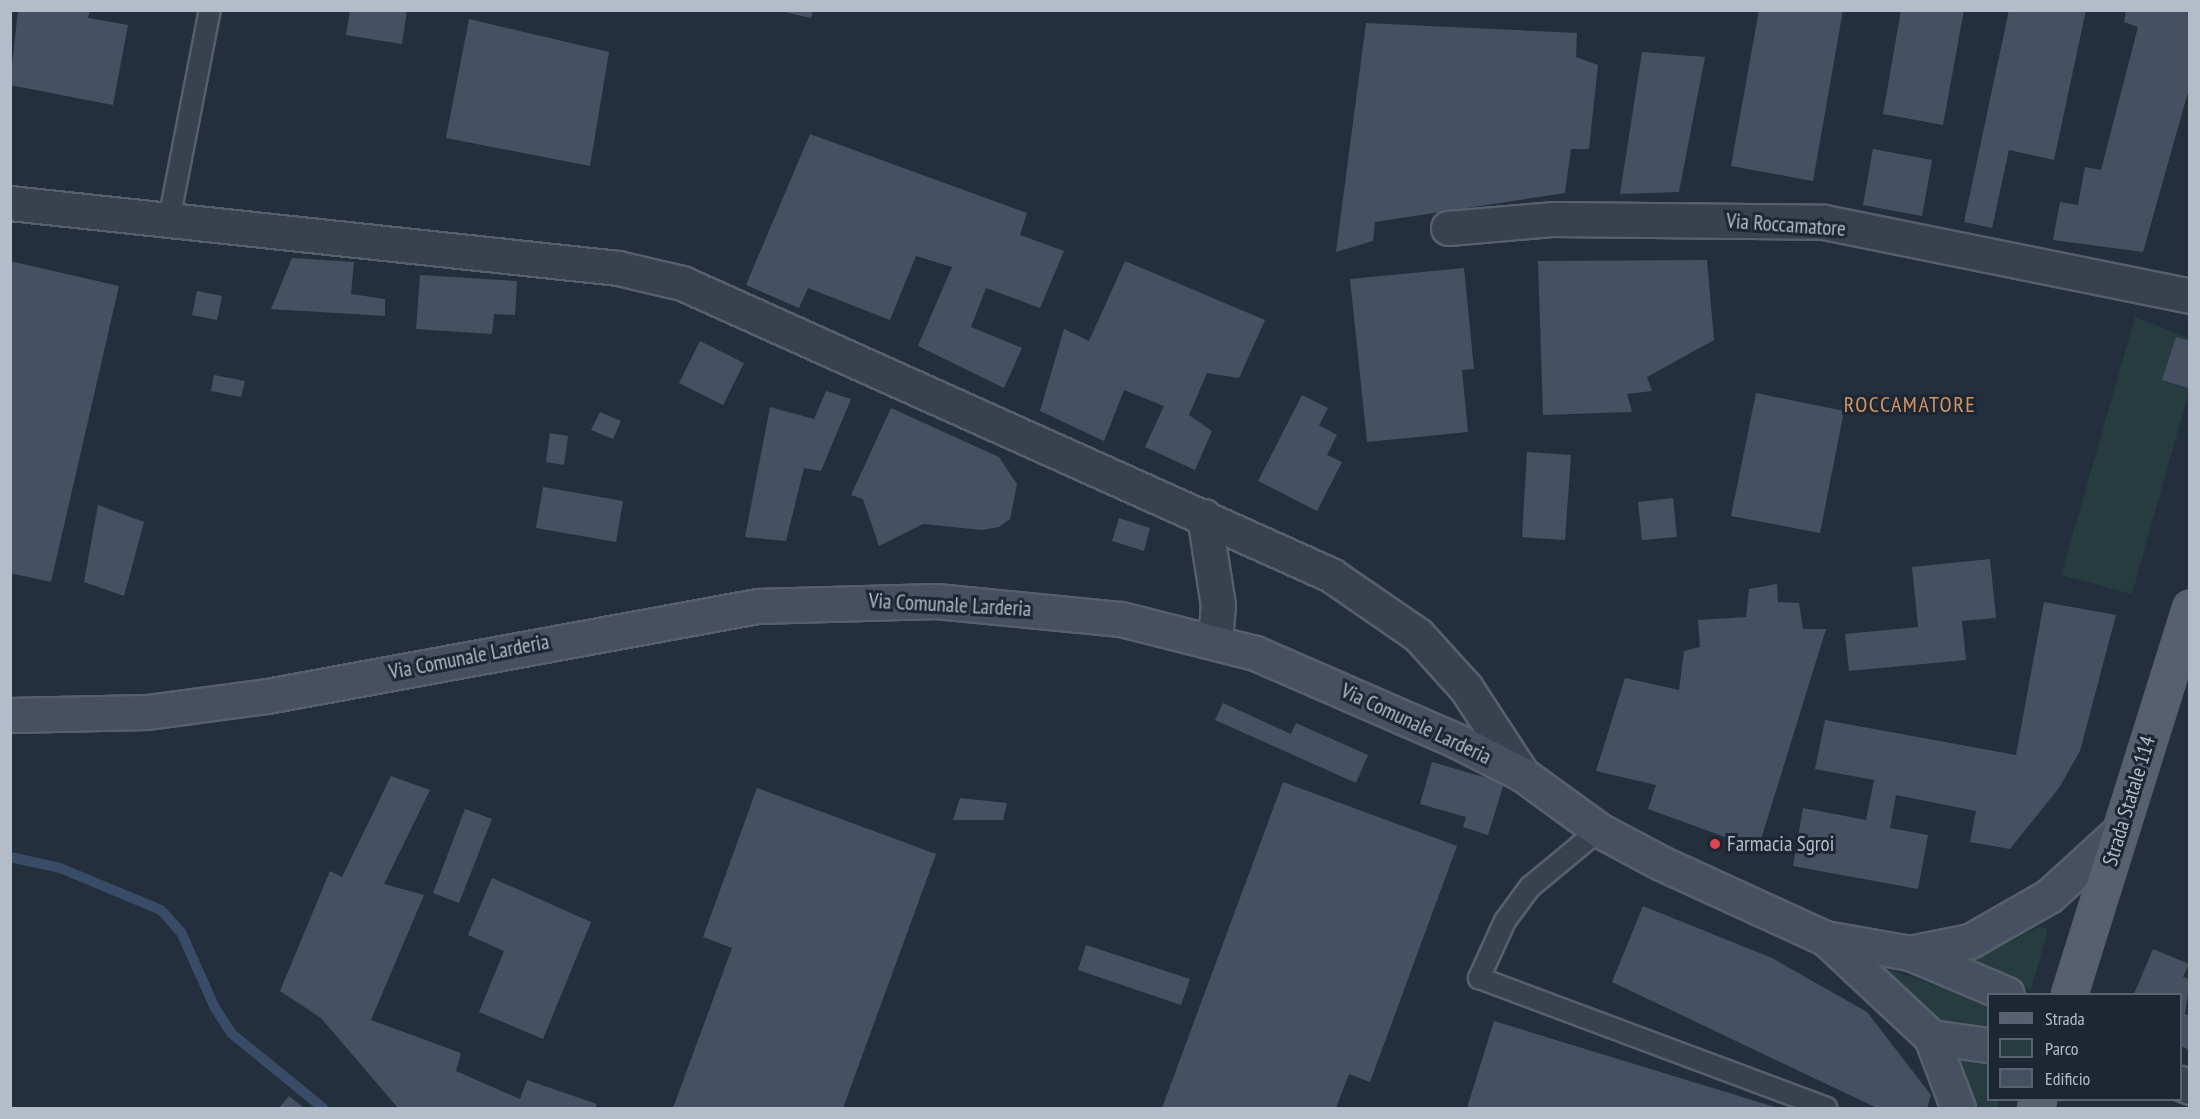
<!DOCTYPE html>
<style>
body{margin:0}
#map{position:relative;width:2200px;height:1119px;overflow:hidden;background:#242f3e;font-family:"PT Sans Narrow",sans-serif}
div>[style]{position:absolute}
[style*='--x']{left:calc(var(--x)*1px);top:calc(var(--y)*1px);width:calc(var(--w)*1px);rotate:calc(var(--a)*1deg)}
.green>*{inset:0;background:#263c3f}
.stream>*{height:10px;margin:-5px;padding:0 5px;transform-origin:5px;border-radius:5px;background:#394c67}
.building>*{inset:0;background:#455162}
.roads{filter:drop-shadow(2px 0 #565f6c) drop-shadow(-2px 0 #565f6c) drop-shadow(0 2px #565f6c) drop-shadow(0 -2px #565f6c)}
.lane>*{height:20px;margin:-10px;padding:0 10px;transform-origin:10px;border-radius:10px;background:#38414e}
.street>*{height:33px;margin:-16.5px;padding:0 16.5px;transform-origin:16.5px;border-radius:16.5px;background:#38414e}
.secondary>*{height:33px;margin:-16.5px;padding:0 16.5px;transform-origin:16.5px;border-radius:16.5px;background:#465061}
.primary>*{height:33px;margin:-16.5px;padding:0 16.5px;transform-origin:16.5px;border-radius:16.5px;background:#56606e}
.dots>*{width:16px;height:16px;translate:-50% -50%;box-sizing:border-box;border:3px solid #1d2633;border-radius:50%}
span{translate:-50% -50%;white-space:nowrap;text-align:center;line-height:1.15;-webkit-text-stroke:6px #1d2633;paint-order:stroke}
.street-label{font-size:21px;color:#b4bcc9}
.poi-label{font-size:21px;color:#b4bcc9}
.left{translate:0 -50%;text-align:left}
.neighbourhood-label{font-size:22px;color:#d59563;letter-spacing:1.5px}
.frame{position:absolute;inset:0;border:12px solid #b4bcc9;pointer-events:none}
.legend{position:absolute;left:1987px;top:993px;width:195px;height:108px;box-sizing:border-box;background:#1d2633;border:2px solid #59626f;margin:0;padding:8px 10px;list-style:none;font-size:18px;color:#b4bcc9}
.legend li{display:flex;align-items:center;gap:12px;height:30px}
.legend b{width:30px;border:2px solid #59626f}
</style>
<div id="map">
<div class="green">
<div style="clip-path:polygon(2135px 317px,2189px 338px,2189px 391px,2132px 594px,2061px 575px)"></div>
<div style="clip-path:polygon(2039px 927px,2046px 928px,2047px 934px,2031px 989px,1972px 961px)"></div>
<div style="clip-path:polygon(1891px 970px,1988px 1004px,1988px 1029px,1940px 1021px,1884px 972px)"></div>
<div style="clip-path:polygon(1958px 1055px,1988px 1057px,1988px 1100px,1999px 1100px,1997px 1108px,1971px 1108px,1950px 1059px)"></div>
</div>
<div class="stream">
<div style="--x:10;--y:857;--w:51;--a:12.4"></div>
<div style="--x:60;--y:868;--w:109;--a:22.6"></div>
<div style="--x:161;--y:910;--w:30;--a:48"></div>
<div style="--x:181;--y:932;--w:83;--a:65.9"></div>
<div style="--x:215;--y:1008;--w:30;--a:57"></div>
<div style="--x:231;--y:1033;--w:119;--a:39.2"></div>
</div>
<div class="building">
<div style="clip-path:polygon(18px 10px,90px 10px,88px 18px,128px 25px,113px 105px,10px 85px)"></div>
<div style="clip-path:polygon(350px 10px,407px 10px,402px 44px,346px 35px)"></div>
<div style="clip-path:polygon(776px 10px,813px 10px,811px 18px)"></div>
<div style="clip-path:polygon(1759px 10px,1843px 10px,1813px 181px,1731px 166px)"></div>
<div style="clip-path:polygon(1901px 10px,1964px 10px,1943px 125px,1883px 114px)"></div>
<div style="clip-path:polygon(2009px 10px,2086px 10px,2054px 160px,2009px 150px,1992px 228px,1964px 222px)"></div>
<div style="clip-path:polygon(2126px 10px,2190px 10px,2190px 85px,2143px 252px,2053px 240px,2060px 202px,2078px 205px,2085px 167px,2101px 170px,2138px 27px,2124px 22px)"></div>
<div style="clip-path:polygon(469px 19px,609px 52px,590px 166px,446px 138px)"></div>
<div style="clip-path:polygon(1366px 23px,1577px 33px,1576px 57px,1598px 65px,1589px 149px,1571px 149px,1565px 193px,1375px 222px,1373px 241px,1336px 252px)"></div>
<div style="clip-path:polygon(1642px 52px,1705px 57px,1679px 192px,1620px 194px)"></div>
<div style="clip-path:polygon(810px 134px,1027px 213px,1020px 235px,1064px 251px,1040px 308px,986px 288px,971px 327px,1022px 348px,1004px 388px,918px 346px,952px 267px,916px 256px,890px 320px,808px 288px,799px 308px,746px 285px)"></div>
<div style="clip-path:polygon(1873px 149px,1932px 160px,1922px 216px,1863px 205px)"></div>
<div style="clip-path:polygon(292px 258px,354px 262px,351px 294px,385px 299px,385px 316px,271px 309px)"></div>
<div style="clip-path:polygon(1707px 260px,1714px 340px,1647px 377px,1652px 391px,1627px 394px,1632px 412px,1543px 415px,1538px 261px)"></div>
<div style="clip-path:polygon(10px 261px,119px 286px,51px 582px,10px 573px)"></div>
<div style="clip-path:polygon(1125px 261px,1265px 320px,1239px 378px,1207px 373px,1189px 415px,1212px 431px,1195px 470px,1145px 447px,1164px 406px,1124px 390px,1104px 441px,1040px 411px,1064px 329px,1089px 341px)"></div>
<div style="clip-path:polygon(1464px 268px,1474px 369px,1462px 370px,1468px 432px,1367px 442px,1350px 279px)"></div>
<div style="clip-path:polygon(420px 275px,517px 281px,515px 315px,494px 314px,492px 334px,416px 329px)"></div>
<div style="clip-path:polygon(197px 291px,222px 296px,217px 320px,192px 315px)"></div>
<div style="clip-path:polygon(2176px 337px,2190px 341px,2188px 388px,2162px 380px)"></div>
<div style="clip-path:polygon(700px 341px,744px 363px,723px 405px,679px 383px)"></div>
<div style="clip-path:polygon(214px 375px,245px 381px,241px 397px,211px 391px)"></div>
<div style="clip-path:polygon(826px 391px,851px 399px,821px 471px,804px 468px,786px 541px,745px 537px,770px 407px,814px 419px)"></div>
<div style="clip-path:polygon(1756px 393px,1844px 411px,1820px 533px,1731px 516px)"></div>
<div style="clip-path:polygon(1302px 395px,1328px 408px,1319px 425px,1337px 435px,1327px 455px,1342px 462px,1317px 511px,1258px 481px)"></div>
<div style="clip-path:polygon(891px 408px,999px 457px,1017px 484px,1010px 519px,999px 527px,982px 530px,923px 524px,879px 546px,863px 499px,851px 495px)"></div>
<div style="clip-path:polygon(600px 412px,621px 421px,613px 439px,591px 430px)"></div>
<div style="clip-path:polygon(550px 433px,568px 436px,564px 465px,546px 462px)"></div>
<div style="clip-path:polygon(1527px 452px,1571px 455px,1565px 540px,1522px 537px)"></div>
<div style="clip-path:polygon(543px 487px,623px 501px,616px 542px,536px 528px)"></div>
<div style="clip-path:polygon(1673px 498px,1677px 537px,1642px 540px,1638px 502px)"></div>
<div style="clip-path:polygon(98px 505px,144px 522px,124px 596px,84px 582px)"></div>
<div style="clip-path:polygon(1119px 518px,1150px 528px,1144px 551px,1112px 541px)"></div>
<div style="clip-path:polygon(1990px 559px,1996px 618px,1962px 621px,1966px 660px,1849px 671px,1845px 634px,1918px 627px,1912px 567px)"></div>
<div style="clip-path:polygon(1777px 584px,1778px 602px,1799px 603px,1803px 629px,1826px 629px,1758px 849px,1648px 809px,1656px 785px,1596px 771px,1625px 678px,1679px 690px,1684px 651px,1700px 647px,1698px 620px,1746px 617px,1749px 589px)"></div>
<div style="clip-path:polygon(2044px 602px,2116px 615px,2080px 751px,2059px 788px,2010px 849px,1970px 842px,1976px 811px,1896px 795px,1890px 828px,1928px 835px,1918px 889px,1793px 866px,1803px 808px,1866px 820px,1874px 780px,1815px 769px,1825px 720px,2016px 755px)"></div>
<div style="clip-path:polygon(1223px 703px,1291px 734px,1296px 723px,1368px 755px,1356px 783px,1215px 720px)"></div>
<div style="clip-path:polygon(1432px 762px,1504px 783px,1488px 835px,1463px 827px,1466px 817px,1420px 804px)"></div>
<div style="clip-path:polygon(391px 776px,430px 790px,384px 884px,424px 895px,371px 1020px,461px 1053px,456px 1071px,520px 1099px,527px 1080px,597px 1104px,595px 1108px,398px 1108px,321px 1018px,280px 991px,330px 871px,342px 877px)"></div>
<div style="clip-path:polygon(1283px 782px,1457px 846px,1370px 1082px,1349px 1074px,1336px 1108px,1162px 1108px)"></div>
<div style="clip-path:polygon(757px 788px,936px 854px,843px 1108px,673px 1108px,732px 948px,703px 937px)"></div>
<div style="clip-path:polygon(960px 798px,1007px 803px,1003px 820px,953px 820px)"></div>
<div style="clip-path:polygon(465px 809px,492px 819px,459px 903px,433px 893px)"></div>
<div style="clip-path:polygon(492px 878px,591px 922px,543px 1039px,479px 1012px,504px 951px,468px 935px)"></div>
<div style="clip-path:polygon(1643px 906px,1772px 958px,1867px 1012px,1931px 1095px,1927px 1108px,1877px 1108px,1612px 982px)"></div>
<div style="clip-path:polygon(1086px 945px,1190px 979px,1181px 1005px,1078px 970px)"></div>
<div style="clip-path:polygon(2153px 949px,2189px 964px,2183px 977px,2190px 980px,2185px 1014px,2190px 1016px,2190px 1050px,2180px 1046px,2180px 994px,2134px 994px)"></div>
<div style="clip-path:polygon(1494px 1021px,1778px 1108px,1467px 1108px)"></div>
<div style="clip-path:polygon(289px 1096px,304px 1108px,279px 1108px)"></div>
</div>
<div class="roads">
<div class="lane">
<div style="--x:169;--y:220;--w:214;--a:-79"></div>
<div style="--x:1599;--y:830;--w:89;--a:140.4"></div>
<div style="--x:1530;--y:887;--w:42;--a:126.3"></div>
<div style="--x:1505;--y:921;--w:63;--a:114.5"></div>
<div style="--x:1479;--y:978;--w:371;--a:20.5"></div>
</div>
<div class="street">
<div style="--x:10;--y:203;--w:611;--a:6.1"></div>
<div style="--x:618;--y:268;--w:66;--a:13.2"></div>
<div style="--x:682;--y:283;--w:712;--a:24.22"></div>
<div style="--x:1331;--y:575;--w:106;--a:34.6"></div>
<div style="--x:1418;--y:635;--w:72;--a:47.8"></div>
<div style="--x:1466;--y:688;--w:103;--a:56.9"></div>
<div style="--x:1448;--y:228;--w:104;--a:-4.9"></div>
<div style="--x:1552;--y:219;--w:272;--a:0.6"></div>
<div style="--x:1824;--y:222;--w:373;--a:11.4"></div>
<div style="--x:1204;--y:516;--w:90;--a:81.1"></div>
<div style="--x:1218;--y:605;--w:35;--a:95"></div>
<div style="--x:2180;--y:1083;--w:11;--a:22"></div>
</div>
<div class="secondary">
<div style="--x:10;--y:715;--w:137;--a:-1.3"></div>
<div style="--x:147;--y:712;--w:121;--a:-7.6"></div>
<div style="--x:267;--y:696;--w:498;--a:-10.4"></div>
<div style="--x:757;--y:606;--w:179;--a:-1.6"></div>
<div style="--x:936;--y:601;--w:186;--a:5.6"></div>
<div style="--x:1121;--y:619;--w:138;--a:14.2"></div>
<div style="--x:1255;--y:653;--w:220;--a:23.5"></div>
<div style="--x:1457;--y:741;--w:73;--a:26.9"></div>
<div style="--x:1522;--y:774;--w:95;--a:36"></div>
<div style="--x:1599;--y:830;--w:70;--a:28"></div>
<div style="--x:1661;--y:863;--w:180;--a:24.6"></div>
<div style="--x:1825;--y:938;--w:86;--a:10"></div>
<div style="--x:1910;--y:953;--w:61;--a:-11.3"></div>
<div style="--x:1970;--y:941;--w:91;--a:-29.7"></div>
<div style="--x:2049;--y:896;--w:93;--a:-42.4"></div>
<div style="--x:1825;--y:938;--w:145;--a:43"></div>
<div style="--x:1931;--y:1037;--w:76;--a:69.2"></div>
<div style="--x:1910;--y:953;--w:105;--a:22.9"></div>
<div style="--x:1931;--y:1037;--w:58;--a:8"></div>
</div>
<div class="primary">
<div style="--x:2069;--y:994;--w:405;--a:-72.6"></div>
<div style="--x:2035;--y:1108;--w:9;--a:-69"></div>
</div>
</div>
<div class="dots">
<div style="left:1715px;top:844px;background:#e0444e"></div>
</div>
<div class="street-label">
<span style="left:1786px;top:225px;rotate:4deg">Via Roccamatore</span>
<span style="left:950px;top:605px;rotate:3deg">Via Comunale Larderia</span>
<span style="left:469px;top:657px;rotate:-11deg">Via Comunale Larderia</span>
<span style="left:1416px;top:724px;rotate:25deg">Via Comunale Larderia</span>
<span style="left:2129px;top:801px;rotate:-73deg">Strada Statale 114</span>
</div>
<div class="poi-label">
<span class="left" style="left:1727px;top:844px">Farmacia Sgroi</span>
</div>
<div class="neighbourhood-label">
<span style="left:1910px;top:405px">ROCCAMATORE</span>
</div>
<div class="frame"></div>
<ul class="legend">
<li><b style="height:8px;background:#56606e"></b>Strada</li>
<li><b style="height:16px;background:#263c3f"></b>Parco</li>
<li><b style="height:16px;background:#455162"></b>Edificio</li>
</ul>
</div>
